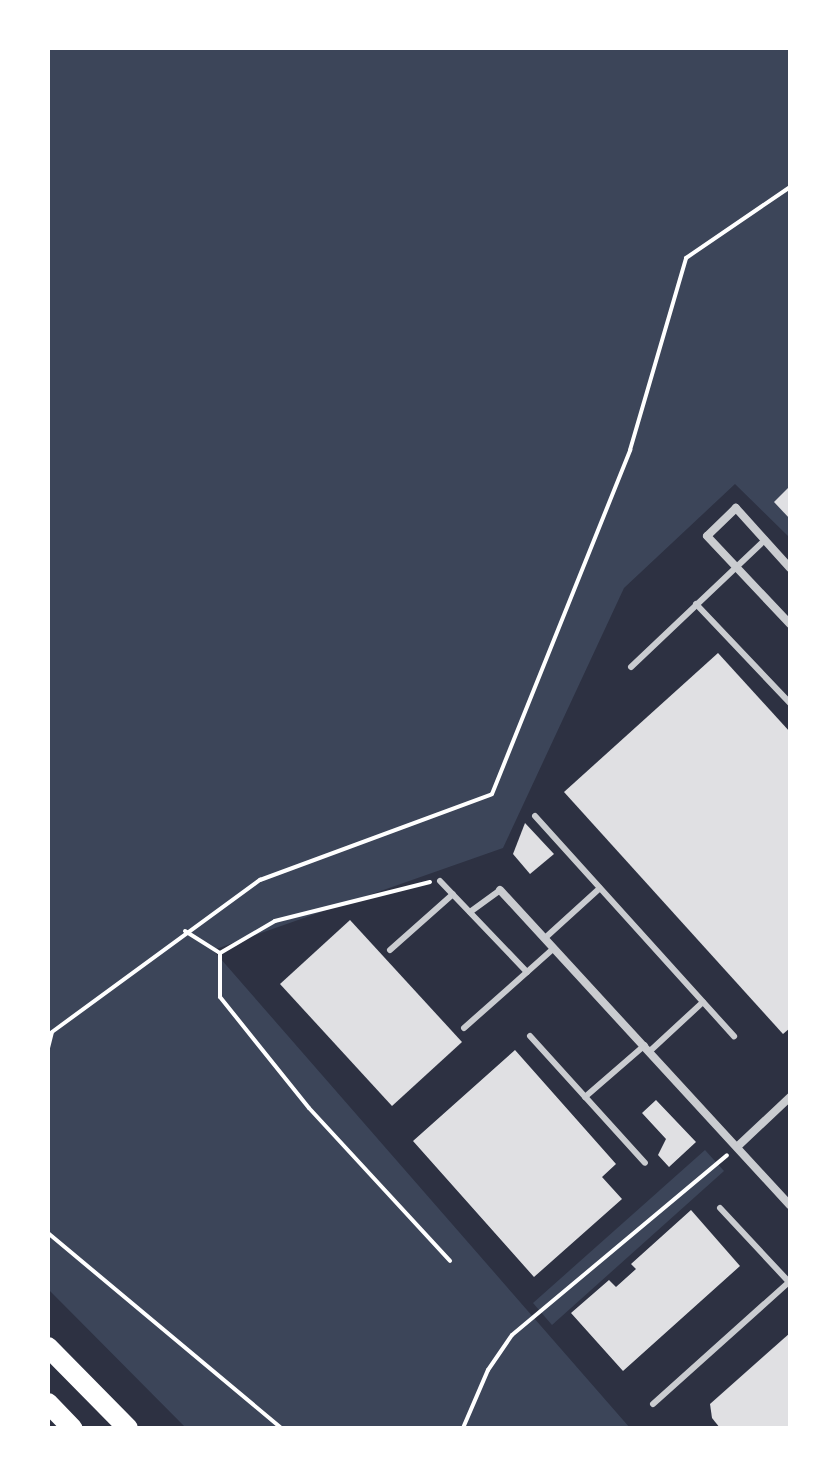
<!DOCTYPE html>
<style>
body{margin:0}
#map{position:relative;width:838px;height:1476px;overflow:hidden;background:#2d3142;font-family:Barlow,sans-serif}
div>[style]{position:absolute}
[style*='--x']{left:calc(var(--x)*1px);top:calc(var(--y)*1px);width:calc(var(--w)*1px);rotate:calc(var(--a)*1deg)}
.green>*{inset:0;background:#3c4559}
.building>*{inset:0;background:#e0e0e3}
.path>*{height:4px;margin:-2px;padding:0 2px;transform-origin:2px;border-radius:2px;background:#fff}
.service>*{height:6px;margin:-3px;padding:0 3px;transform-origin:3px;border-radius:3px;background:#caccd0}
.minor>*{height:8px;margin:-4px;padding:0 4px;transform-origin:4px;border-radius:4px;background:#caccd0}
.primary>*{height:20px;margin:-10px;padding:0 10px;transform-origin:10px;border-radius:10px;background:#fff}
span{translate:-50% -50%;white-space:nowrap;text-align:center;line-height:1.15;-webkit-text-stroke:6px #fff;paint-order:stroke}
.frame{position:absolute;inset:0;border:50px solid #fff;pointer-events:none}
</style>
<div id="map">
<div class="green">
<div style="clip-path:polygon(48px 48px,790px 48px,790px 538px,735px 484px,624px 588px,503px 848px,213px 950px,630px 1428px,186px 1428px,48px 1289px)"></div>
<div style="clip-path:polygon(705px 1150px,724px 1171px,552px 1325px,533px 1303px)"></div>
</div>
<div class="building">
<div style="clip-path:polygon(790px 486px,790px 519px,774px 502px)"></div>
<div style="clip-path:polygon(718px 653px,790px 732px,790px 1028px,783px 1034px,564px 792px)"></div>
<div style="clip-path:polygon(525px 823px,554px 854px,530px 874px,513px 854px)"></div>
<div style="clip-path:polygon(350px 920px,462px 1042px,392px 1106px,280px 984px)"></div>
<div style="clip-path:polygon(515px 1050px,616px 1164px,602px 1177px,622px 1199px,534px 1277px,413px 1141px)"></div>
<div style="clip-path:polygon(656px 1100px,696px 1142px,669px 1167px,658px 1155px,666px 1139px,642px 1113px)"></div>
<div style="clip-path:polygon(691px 1210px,740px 1266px,623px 1371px,571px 1313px,609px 1280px,616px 1287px,636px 1269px,631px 1264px)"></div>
<div style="clip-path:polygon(790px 1333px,790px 1428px,720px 1428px,712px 1418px,710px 1404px)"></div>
</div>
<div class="path">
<div style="--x:430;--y:882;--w:160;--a:165.9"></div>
<div style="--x:275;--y:921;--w:64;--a:149.8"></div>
<div style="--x:220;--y:953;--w:44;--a:90"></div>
<div style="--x:220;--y:997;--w:142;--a:51.3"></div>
<div style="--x:309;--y:1108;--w:208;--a:47.3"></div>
<div style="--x:185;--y:931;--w:41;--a:32.2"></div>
<div style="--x:48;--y:1048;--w:16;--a:-76"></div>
<div style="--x:52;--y:1032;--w:258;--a:-36.2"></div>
<div style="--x:260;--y:880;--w:247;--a:-20.3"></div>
<div style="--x:492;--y:794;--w:371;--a:-68.1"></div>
<div style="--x:630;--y:450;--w:200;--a:-73.7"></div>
<div style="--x:686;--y:258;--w:126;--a:-34.3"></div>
<div style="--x:48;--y:1233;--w:304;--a:39.9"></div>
<div style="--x:463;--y:1428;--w:63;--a:-66.7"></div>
<div style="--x:488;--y:1370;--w:42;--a:-55.6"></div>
<div style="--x:512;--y:1335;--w:280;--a:-39.9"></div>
</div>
<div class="service">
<div style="--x:696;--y:604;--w:137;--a:46.5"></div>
<div style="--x:631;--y:667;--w:185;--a:-43.5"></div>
<div style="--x:535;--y:816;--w:297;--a:47.9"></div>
<div style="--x:440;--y:881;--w:126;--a:46.3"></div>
<div style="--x:470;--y:912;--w:37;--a:-36"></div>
<div style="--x:545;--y:938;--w:74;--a:-42.3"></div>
<div style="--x:390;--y:950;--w:84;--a:-41.6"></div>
<div style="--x:464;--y:1028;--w:120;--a:-41.6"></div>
<div style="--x:530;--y:1036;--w:171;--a:47.8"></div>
<div style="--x:650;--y:1051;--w:72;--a:-42.8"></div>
<div style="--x:585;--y:1097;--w:79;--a:-40.9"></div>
<div style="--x:720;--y:1208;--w:101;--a:47"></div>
<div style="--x:653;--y:1404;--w:184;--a:-41.9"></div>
</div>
<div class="minor">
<div style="--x:790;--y:568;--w:81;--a:-132"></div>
<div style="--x:736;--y:508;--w:40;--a:136"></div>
<div style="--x:707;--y:536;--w:121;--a:46.7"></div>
<div style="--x:500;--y:890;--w:428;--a:47.4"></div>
<div style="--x:738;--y:1146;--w:71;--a:-43.3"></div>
</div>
<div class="primary">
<div style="--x:48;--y:1347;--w:114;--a:45.4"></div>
<div style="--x:48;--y:1403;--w:35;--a:46"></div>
</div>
<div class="frame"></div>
</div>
